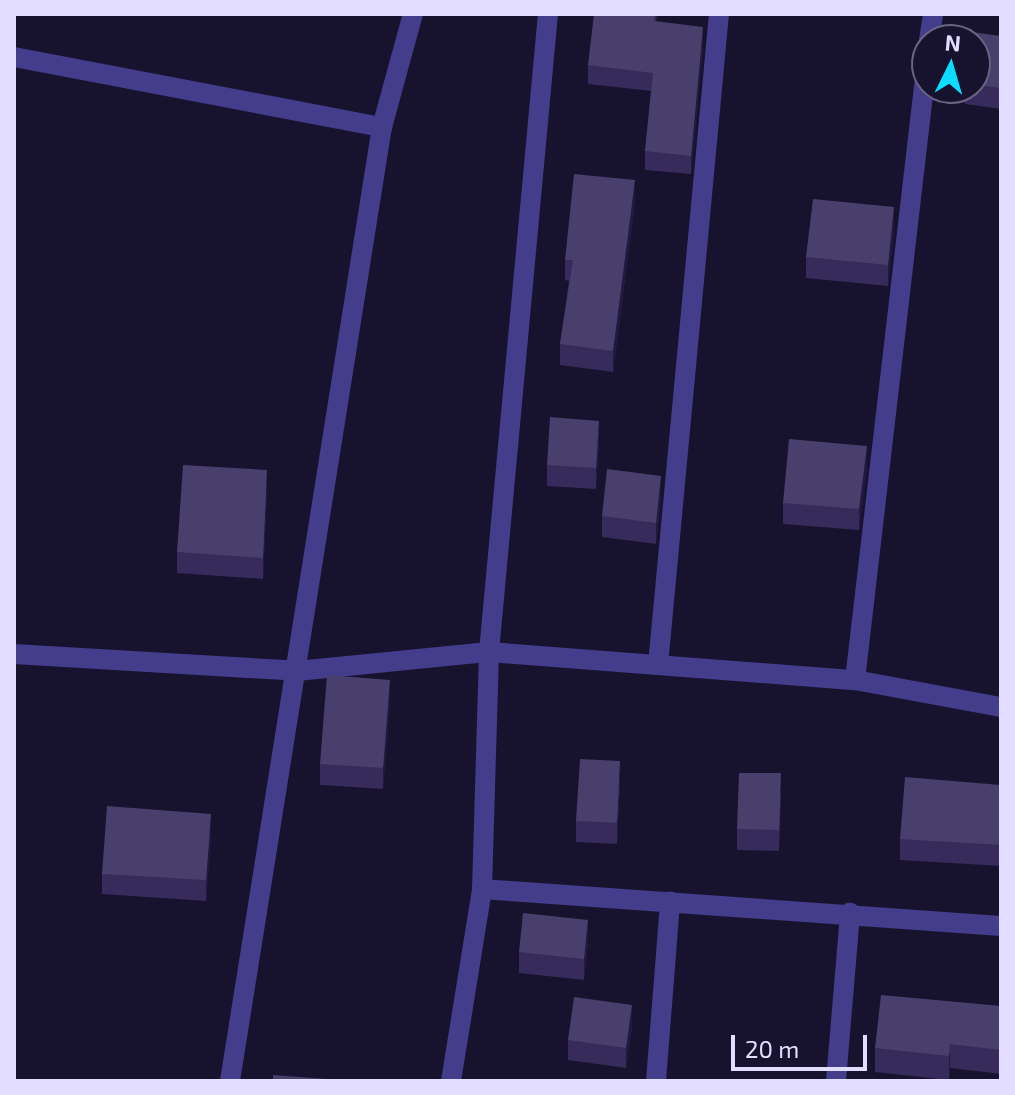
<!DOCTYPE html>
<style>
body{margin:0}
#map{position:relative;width:1015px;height:1095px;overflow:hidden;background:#17122d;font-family:"Exo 2",sans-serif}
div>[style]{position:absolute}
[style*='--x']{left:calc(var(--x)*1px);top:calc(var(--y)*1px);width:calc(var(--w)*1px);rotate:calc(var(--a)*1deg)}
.street>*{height:20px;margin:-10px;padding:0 10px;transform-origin:10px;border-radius:10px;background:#433d8c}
.wall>*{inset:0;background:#362b5a}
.shaded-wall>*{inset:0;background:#221941}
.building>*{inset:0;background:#493f6c}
span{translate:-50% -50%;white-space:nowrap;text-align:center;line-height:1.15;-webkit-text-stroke:6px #17122d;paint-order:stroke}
.frame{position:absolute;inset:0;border:16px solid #e3deff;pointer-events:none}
.north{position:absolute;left:911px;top:24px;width:80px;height:80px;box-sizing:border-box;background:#17122d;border:2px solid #696481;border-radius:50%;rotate:5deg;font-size:22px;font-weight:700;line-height:32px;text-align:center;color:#e3deff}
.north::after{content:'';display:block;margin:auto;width:28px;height:36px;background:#0addff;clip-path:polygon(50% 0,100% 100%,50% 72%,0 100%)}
.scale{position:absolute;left:731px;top:1035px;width:136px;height:36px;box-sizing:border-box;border:4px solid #e3deff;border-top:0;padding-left:10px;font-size:24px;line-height:28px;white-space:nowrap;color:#e3deff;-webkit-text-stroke:6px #17122d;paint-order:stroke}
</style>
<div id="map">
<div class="street">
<div style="--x:929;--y:40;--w:26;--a:-81"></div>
<div style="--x:14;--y:57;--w:375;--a:10.8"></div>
<div style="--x:14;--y:654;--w:284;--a:3.4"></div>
<div style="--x:297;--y:671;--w:193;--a:-5.7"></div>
<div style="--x:489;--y:652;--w:367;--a:4.4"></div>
<div style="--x:855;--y:680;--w:148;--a:10.5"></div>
<div style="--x:658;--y:665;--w:654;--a:-84.65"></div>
<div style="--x:855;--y:680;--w:623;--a:-83.37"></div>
<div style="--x:482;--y:889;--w:520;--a:4.08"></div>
<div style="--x:230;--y:1081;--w:966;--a:-80.95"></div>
<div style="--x:382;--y:127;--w:117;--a:-74.7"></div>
<div style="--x:451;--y:1081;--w:194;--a:-80.8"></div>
<div style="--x:482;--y:889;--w:237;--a:-88.3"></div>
<div style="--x:489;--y:652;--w:641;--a:-84.72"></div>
<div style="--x:656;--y:1081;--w:180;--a:-85.5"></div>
<div style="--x:836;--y:1081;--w:169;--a:-85.2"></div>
</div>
<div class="wall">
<div style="clip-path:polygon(657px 14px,656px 22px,703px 46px,691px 174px,645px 170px,645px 151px,651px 91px,588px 84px,588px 65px)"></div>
<div style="clip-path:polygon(1001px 36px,1001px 109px,965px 104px,965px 88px,975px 88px,975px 40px)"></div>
<div style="clip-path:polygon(635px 201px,613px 372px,560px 365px,560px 344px,569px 281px,565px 280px,565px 260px)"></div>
<div style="clip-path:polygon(894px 228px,888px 286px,806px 278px,806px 257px)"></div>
<div style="clip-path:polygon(599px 442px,596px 489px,547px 486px,547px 465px)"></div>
<div style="clip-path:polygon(867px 467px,859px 530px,783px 524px,783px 503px)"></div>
<div style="clip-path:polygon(267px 491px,263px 579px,177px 573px,177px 552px)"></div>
<div style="clip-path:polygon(661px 496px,656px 544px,602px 537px,602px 516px)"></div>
<div style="clip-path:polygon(390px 701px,383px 789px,320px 785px,320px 764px)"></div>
<div style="clip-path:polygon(620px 782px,617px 844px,576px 842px,576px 821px)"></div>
<div style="clip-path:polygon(1001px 785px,1001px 866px,900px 860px,900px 839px)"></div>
<div style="clip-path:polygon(781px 794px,779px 851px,737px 850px,737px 829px)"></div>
<div style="clip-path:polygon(211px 835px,206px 901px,102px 894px,102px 874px)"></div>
<div style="clip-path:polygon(588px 941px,584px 980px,519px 973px,519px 952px)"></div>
<div style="clip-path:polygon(1001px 1006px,1001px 1074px,950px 1068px,949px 1080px,875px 1072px,875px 1048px)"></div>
<div style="clip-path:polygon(632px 1026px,626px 1068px,568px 1060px,568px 1040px)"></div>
</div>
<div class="shaded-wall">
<div style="clip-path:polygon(703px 27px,703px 46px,691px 174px,691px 156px)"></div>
<div style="clip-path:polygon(635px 180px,635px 201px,613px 372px,613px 351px)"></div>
<div style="clip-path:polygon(894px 207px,894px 228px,888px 286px,888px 265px)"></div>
<div style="clip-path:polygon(599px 421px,599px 442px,596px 489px,596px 468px)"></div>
<div style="clip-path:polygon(867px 446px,867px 467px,859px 530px,859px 509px)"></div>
<div style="clip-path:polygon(267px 470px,267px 491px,263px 579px,263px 558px)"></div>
<div style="clip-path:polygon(661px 476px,661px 496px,656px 544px,656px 523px)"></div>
<div style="clip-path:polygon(390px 680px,390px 701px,383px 789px,383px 768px)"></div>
<div style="clip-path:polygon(620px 761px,620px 782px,617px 844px,617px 823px)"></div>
<div style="clip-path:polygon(211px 814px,211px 835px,206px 901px,206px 880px)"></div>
<div style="clip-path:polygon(588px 920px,588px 941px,584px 980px,584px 959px)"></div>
<div style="clip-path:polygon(632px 1005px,632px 1026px,626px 1068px,626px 1048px)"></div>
<div style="clip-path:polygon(950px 1044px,950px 1068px,949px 1080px,949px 1056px)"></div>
</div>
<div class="building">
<div style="clip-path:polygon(594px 14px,655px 14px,654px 21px,703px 27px,691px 156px,645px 151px,653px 73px,588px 65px)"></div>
<div style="clip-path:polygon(971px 32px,1001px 36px,1001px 88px,975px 85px,975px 40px,970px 40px)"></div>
<div style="clip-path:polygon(574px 174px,635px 180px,613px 351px,560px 344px,573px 260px,565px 260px)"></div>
<div style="clip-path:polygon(813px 199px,894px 207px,888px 265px,806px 257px)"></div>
<div style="clip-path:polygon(550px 417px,599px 421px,596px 468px,547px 465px)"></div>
<div style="clip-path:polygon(789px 439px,867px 446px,859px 509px,783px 503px)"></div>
<div style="clip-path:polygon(183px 465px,267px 470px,263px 558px,177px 552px)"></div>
<div style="clip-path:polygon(607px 469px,661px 476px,656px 523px,602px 516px)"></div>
<div style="clip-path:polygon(327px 675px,390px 680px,383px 768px,320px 764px)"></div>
<div style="clip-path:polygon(580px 759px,620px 761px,617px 823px,576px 821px)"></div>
<div style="clip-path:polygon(739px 773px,781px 773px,779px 830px,737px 829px)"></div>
<div style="clip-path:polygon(905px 777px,1001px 785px,1001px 845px,900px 839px)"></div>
<div style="clip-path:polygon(107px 806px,211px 814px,206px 880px,102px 874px)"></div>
<div style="clip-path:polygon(523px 913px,588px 920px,584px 959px,519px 952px)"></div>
<div style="clip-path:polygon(881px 995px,1001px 1006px,1001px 1050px,950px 1044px,949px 1056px,875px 1048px)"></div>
<div style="clip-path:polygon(574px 997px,632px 1005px,626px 1048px,568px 1040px)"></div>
<div style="clip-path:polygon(273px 1075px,355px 1081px,273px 1081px)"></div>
</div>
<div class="frame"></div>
<div class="north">N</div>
<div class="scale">20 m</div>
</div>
